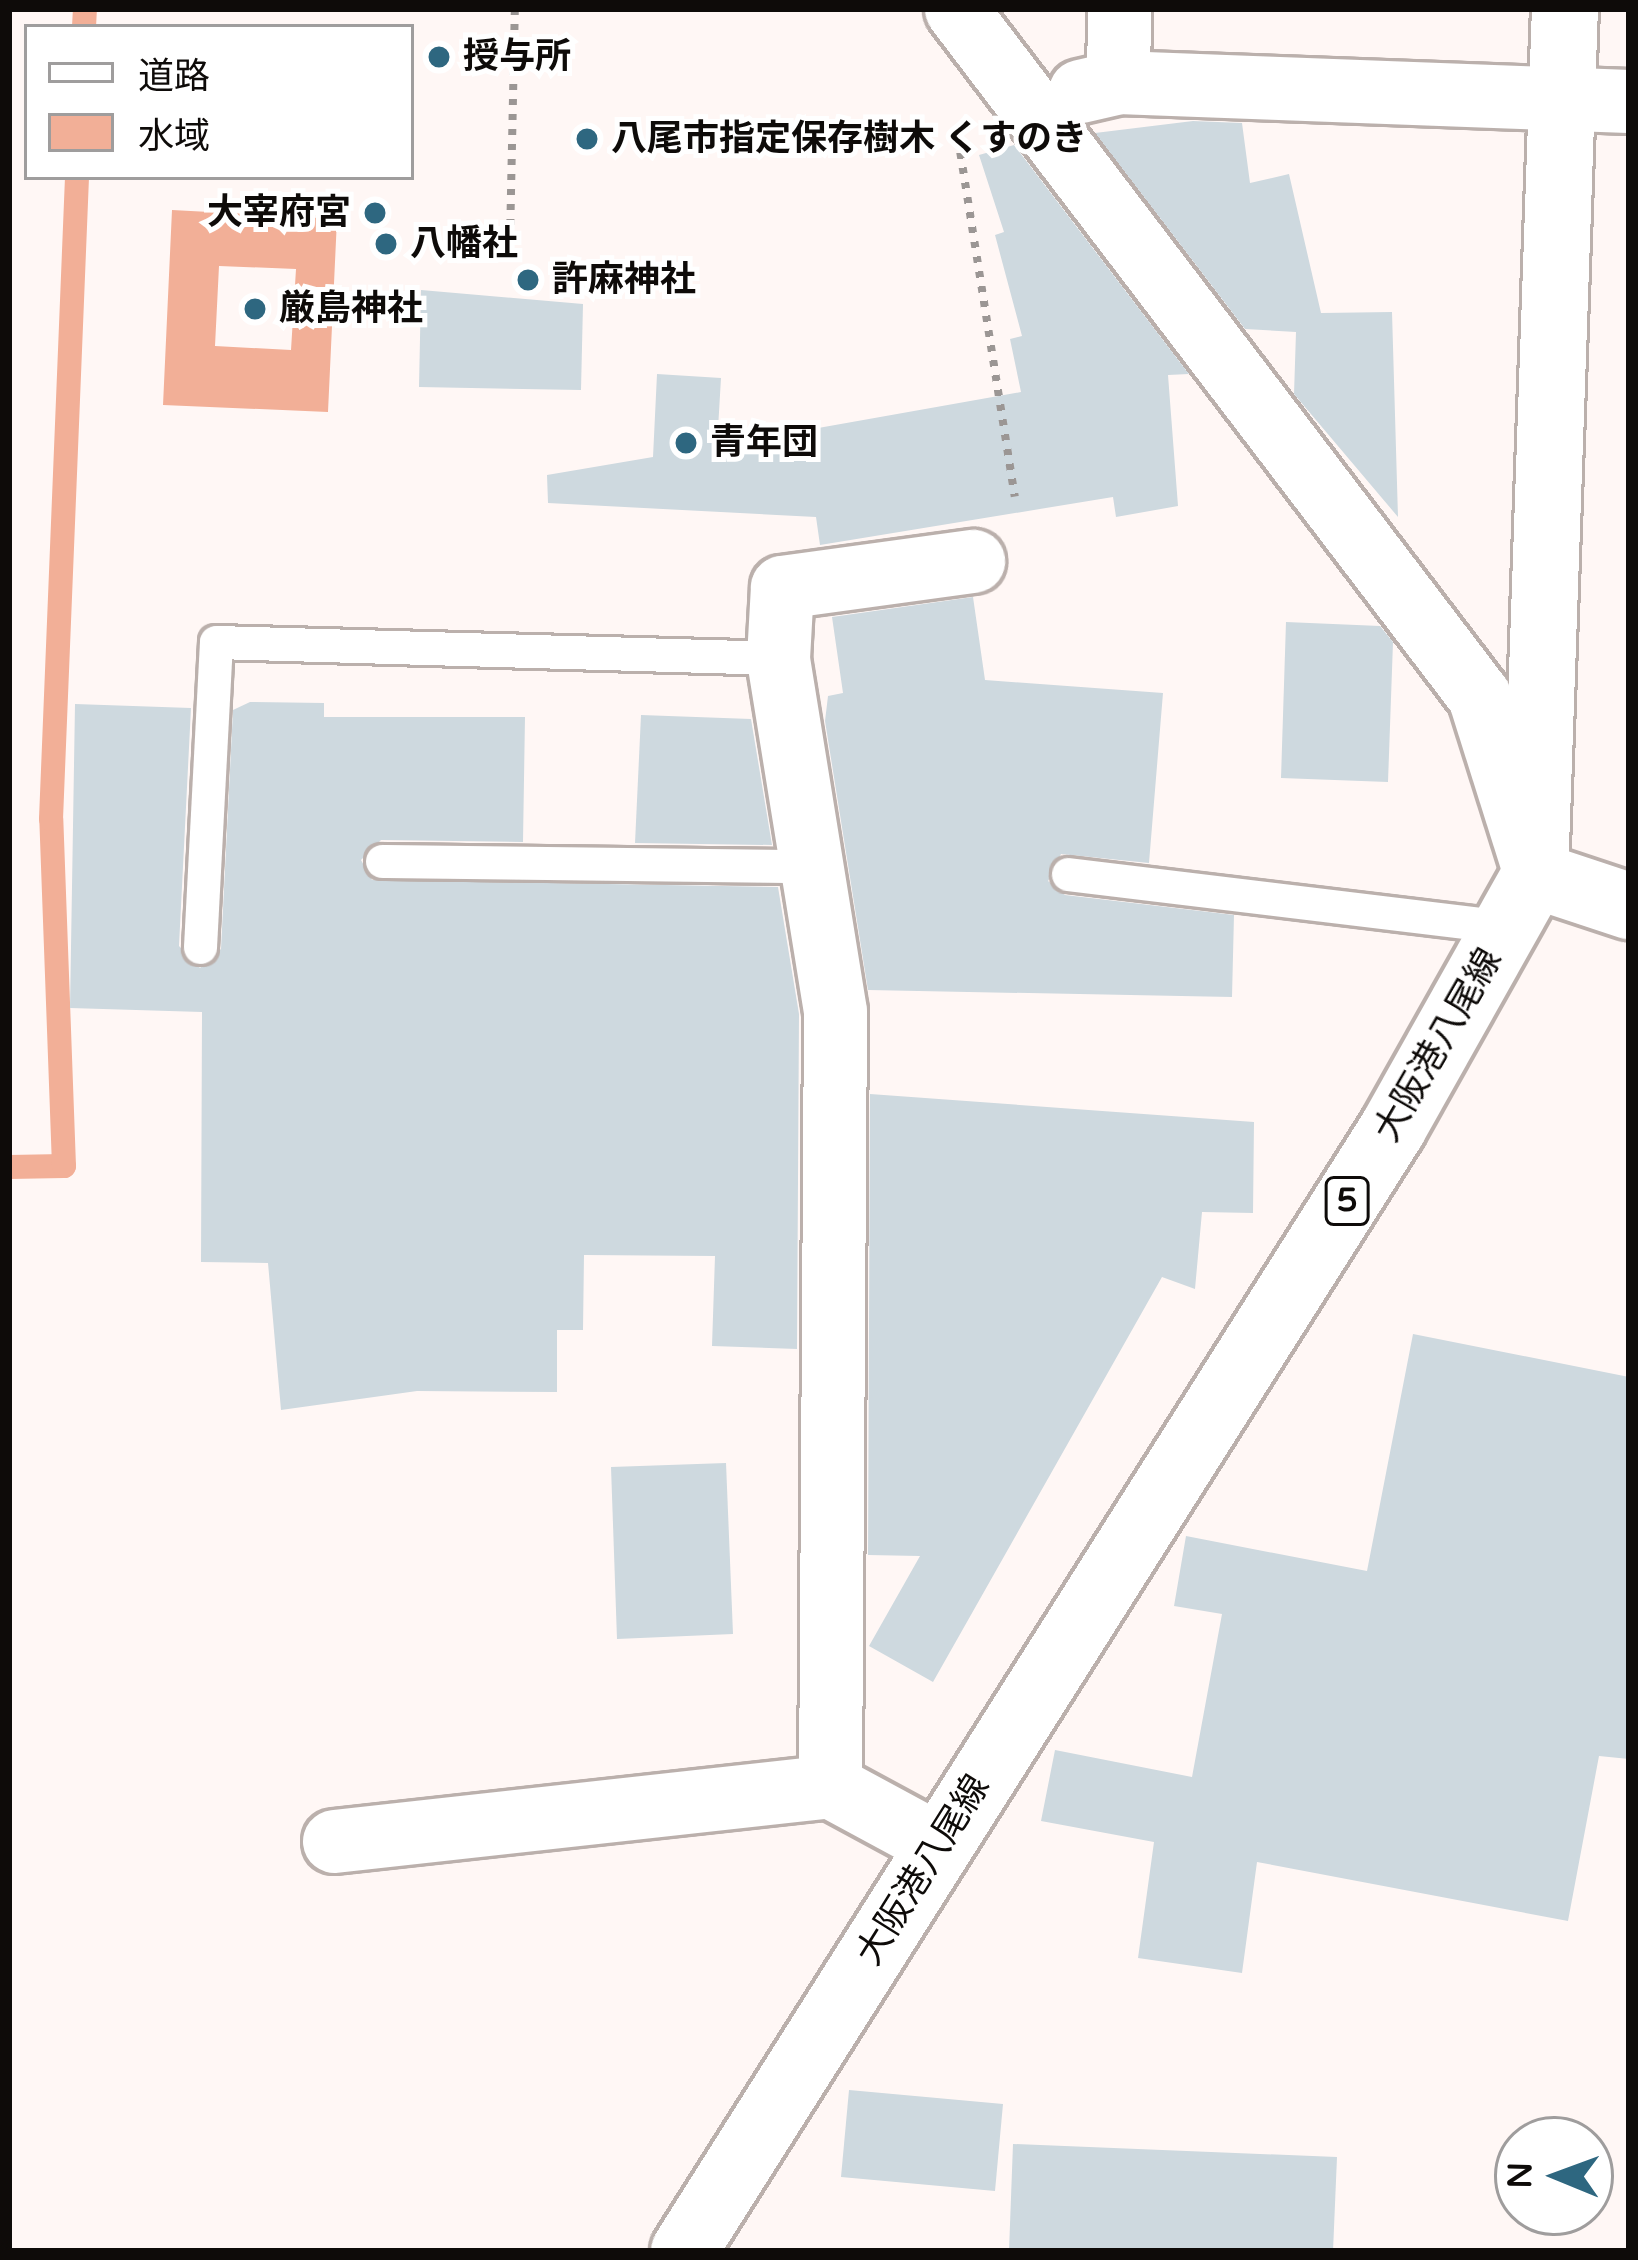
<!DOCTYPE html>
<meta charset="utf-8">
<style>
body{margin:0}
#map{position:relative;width:1638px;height:2260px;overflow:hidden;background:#fff7f5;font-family:"Varela Round","Noto Sans JP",sans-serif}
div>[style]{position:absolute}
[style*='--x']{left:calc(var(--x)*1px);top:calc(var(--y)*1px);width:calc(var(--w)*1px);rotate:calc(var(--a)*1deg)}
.water>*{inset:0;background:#f2af97}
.stream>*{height:24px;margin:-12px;padding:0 12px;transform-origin:12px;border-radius:12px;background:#f2af97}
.building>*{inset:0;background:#ced9df}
.path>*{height:8px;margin-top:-4px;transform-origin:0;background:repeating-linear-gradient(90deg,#9b9694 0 6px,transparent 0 15px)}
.roads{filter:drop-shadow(3px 0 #bbb0ac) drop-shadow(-3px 0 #bbb0ac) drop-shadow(0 3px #bbb0ac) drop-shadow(0 -3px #bbb0ac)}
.service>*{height:33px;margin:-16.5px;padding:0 16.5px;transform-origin:16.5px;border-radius:16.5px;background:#fff}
.minor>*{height:63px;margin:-31.5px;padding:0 31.5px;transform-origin:31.5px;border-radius:31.5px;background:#fff}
.secondary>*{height:66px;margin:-33px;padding:0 33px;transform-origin:33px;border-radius:33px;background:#fff}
.primary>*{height:66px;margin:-33px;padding:0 33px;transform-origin:33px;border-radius:33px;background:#fff}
.dots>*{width:33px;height:33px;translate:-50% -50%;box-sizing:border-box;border:6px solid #fff;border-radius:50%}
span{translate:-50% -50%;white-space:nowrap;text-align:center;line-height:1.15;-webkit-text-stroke:10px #fff;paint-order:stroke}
.shield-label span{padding:3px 9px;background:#fff;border:3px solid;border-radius:9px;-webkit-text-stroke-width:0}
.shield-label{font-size:33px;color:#0e0b09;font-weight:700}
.poi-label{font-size:36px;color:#0e0b09;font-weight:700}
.left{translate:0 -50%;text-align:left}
.right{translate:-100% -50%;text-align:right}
.street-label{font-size:36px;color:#0e0b09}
.frame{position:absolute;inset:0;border:12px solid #0e0b09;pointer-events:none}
.legend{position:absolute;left:24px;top:24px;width:390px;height:156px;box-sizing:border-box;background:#fff;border:3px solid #9f9d9d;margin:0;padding:15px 21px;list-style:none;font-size:36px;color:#0e0b09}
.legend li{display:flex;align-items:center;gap:24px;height:60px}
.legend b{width:60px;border:3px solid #9f9d9d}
.north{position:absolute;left:1494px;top:2116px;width:120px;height:120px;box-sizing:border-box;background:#fff;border:3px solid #9f9d9d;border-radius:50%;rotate:271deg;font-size:33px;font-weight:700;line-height:48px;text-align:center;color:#0e0b09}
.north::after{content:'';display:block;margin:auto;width:42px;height:54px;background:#2e6780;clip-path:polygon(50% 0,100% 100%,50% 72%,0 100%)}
</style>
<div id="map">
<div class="water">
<div style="clip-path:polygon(evenodd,172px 210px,337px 219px,328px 412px,163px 405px,172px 210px,219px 266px,296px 269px,291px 350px,215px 346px,219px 266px)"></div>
</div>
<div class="stream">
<div style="--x:84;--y:27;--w:18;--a:-87"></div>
<div style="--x:9;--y:1167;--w:55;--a:-1"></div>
<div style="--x:64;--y:1166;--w:347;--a:-92.1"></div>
<div style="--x:51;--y:819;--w:643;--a:-87.68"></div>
</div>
<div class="building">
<div style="clip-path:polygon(1193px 121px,1242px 123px,1250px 183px,1289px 174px,1321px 313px,1392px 312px,1398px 517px,1294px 394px,1296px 332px,1245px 329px,1095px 133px)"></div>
<div style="clip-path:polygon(1014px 145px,1189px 374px,1168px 375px,1178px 506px,1116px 517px,1113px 497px,820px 545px,816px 517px,548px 503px,547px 475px,653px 457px,657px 374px,721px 378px,717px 446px,1021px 392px,1010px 339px,1022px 336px,995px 235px,1004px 232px,979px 155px)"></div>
<div style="clip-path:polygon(421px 290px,583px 304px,581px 390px,419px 387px)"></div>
<div style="clip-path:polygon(973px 597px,985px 680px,1163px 693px,1149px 863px,1061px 854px,1048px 881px,1065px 895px,1234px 915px,1232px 997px,868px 990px,825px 721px,828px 696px,843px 693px,832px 617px)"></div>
<div style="clip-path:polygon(1286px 622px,1380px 626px,1393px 642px,1388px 782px,1281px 778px)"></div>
<div style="clip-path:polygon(250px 702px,324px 703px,324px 717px,525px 717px,523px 842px,381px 840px,361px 860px,372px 880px,778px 887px,799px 1014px,797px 1349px,712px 1346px,715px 1256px,584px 1255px,583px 1330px,557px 1330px,557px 1392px,417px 1391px,281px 1410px,268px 1263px,201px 1262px,202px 1012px,70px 1008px,75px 704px,191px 708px,179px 946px,200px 968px,221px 949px,233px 710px)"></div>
<div style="clip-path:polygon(641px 715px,751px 719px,772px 845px,635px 843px)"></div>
<div style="clip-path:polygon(870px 1094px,1254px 1122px,1253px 1213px,1202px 1212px,1195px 1289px,1162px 1277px,933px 1682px,869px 1646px,920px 1556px,868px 1555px)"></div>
<div style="clip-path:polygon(1413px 1334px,1629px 1377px,1629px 1759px,1599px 1756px,1568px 1921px,1257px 1862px,1242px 1973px,1138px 1958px,1154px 1842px,1041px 1821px,1055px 1750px,1192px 1777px,1222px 1614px,1174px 1606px,1186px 1536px,1367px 1571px)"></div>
<div style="clip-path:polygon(726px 1463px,733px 1634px,617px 1639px,611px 1467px)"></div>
<div style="clip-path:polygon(849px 2090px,1003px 2104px,995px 2191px,841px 2177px)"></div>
<div style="clip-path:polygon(1013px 2144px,1337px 2157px,1333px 2251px,1009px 2251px)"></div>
</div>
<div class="path">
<div style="--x:958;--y:138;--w:363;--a:81"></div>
<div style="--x:510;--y:240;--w:231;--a:-88.8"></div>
<div style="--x:290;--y:313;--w:45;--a:2.5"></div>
</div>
<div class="roads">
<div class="service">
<div style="--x:382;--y:861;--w:429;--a:0.7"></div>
<div style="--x:1068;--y:874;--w:440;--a:6.9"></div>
<div style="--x:200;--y:947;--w:305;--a:-87"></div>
<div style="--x:216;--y:642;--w:562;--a:1.63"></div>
</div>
<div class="minor">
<div style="--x:956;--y:9;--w:863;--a:52.72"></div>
<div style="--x:1479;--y:696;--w:173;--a:72.5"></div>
<div style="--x:1118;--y:82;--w:511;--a:2.13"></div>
<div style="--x:1080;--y:91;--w:39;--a:-13"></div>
<div style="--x:1118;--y:82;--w:73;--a:-89.2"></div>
<div style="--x:334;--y:1841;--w:499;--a:-6.3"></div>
<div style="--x:939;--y:1845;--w:124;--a:-151.6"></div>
<div style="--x:830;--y:1786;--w:775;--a:-89.63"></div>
<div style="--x:835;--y:1011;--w:358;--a:-99.2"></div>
<div style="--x:778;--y:658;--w:71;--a:-86.8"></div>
<div style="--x:782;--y:587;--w:193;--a:-7.8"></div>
</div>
<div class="secondary">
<div style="--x:1535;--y:875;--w:99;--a:18.3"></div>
</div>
<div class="primary">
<div style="--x:684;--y:2251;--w:1328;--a:-57.73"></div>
<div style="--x:1393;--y:1128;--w:290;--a:-60.7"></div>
<div style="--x:1535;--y:875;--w:867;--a:-88.02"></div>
</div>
</div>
<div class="dots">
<div style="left:439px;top:57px;background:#2e6780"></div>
<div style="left:587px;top:139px;background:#2e6780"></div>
<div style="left:375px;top:213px;background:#2e6780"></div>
<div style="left:386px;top:244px;background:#2e6780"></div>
<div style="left:528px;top:280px;background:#2e6780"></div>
<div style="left:255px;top:309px;background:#2e6780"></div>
<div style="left:686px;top:443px;background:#2e6780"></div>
</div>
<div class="shield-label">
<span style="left:1347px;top:1201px">5</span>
</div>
<div class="poi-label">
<span class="left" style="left:463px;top:57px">授与所</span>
<span class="left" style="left:611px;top:139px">八尾市指定保存樹木 くすのき</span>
<span class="right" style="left:351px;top:213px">大宰府宮</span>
<span class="left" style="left:410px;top:244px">八幡社</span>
<span class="left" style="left:552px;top:280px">許麻神社</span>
<span class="left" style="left:279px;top:309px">厳島神社</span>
<span class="left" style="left:710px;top:443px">青年団</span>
</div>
<div class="street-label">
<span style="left:1438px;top:1045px;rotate:-60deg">大阪港八尾線</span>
<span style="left:923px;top:1870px;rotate:-58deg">大阪港八尾線</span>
</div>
<div class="frame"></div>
<ul class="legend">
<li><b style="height:15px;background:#fff"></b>道路</li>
<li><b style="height:33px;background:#f2af97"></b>水域</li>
</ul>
<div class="north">N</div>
</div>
